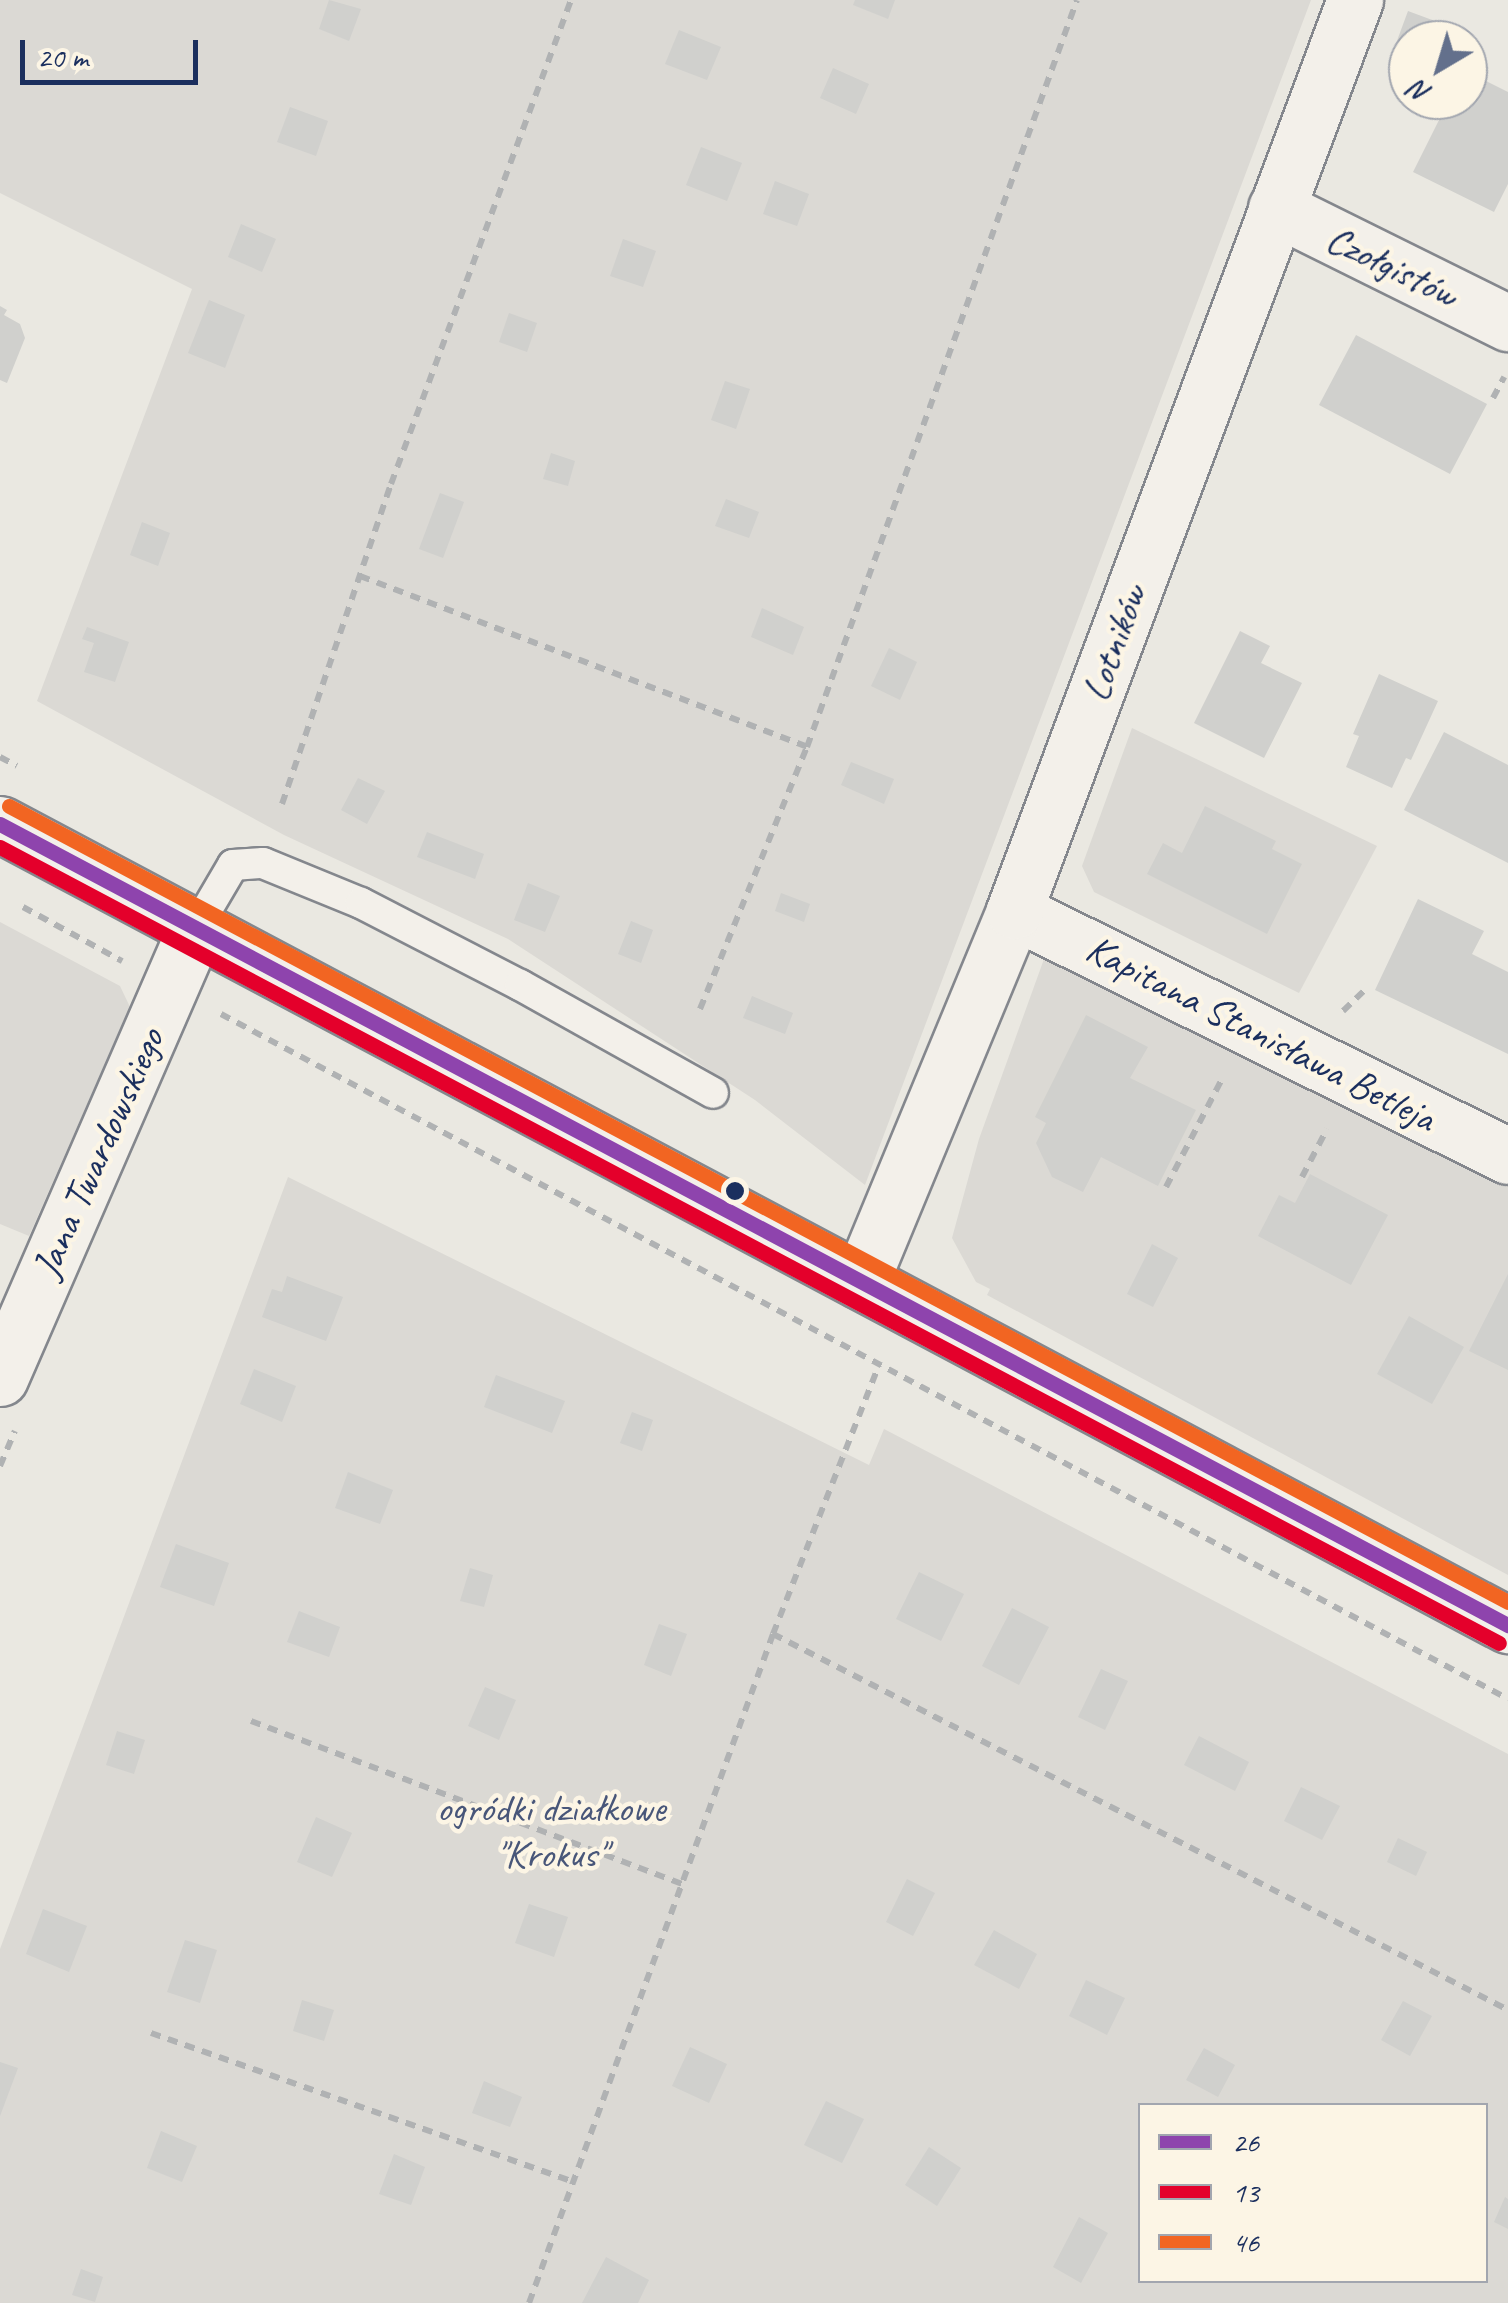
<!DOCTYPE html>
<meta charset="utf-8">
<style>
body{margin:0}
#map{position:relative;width:1508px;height:2303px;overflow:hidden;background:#eae8e1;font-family:Caveat,sans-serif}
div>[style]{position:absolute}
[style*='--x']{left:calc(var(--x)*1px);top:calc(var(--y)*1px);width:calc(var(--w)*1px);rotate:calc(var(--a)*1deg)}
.green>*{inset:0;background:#dbd9d4}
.building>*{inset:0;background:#d0d0cd}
.path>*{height:6px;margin-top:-3px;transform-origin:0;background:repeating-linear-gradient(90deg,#b0b2b3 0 10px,transparent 0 18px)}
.roads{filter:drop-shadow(2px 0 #84878d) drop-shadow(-2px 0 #84878d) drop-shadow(0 2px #84878d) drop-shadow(0 -2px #84878d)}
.lane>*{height:30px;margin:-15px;padding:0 15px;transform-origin:15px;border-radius:15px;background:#f3f0ea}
.street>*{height:55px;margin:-27.5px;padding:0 27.5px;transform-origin:27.5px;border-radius:27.5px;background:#f3f0ea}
.secondary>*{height:55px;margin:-27.5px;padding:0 27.5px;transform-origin:27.5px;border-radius:27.5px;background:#f3f0ea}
.bus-1>*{height:15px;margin:-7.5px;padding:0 7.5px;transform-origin:7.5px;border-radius:7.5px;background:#8e44ad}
.bus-2>*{height:15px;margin:-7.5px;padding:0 7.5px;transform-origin:7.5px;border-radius:7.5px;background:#e4002b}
.bus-3>*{height:15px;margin:-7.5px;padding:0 7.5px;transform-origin:7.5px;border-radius:7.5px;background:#f26522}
.dots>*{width:28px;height:28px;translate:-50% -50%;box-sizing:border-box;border:5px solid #fcf5e5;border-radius:50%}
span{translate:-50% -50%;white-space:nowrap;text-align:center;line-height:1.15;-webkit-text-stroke:9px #fcf5e5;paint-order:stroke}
.street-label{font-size:40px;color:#1b2f5e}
.park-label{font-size:40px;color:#485679}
.legend{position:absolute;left:1138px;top:2103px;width:350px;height:180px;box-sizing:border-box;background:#fcf5e5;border:2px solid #a2a6af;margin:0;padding:12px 18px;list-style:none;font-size:30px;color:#1b2f5e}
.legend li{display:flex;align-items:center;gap:20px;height:50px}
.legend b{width:50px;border:2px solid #a2a6af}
.north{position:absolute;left:1388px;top:20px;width:100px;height:100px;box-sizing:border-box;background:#fcf5e5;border:2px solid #a2a6af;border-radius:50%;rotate:218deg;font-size:28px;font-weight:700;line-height:40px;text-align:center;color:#1b2f5e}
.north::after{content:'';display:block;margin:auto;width:35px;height:45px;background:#63708c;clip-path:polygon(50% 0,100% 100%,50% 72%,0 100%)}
.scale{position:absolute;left:20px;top:40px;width:178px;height:45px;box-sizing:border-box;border:5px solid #1b2f5e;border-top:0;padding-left:12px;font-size:30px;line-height:35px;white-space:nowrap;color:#1b2f5e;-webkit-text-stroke:8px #fcf5e5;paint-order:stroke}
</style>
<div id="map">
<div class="green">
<div style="clip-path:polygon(0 0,1311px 0,865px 1185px,755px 1100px,508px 939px,284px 835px,37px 701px,192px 289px,0 193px)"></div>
<div style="clip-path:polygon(1132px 728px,1377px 846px,1299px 993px,1094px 892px,1082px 866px)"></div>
<div style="clip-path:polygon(0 922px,120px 986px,130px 1007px,29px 1236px,0 1224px)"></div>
<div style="clip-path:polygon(1061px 958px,1508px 1186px,1508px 1575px,987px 1295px,990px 1289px,976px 1282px,952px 1238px,979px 1139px,1044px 959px)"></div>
<div style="clip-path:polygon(evenodd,288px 1177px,869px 1465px,884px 1429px,1508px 1754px,1508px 2303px,0 2303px,0 1949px,288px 1177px,1140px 2106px,1486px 2106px,1486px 2280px,1140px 2280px,1140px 2106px)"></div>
</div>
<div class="building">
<div style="clip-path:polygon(329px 0,361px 9px,349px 41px,319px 29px)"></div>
<div style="clip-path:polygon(855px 0,895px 0,888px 19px,853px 5px)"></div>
<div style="clip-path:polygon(1408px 11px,1443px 24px,1437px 40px,1408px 40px,1408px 73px,1388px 65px)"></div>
<div style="clip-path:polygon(679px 30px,721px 47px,707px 80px,665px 64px)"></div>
<div style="clip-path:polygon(833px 68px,869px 84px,856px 114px,820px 98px)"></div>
<div style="clip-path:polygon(1468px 72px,1508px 92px,1508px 184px,1494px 212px,1413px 172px,1449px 100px,1468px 100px)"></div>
<div style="clip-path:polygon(290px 107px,328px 121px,316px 156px,277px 142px)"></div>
<div style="clip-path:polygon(701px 147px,742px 163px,727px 201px,686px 185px)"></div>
<div style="clip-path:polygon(775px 181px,809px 194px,797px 226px,763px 214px)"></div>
<div style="clip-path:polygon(241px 224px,276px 239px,262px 272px,228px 257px)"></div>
<div style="clip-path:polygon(623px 239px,656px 251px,643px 287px,610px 276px)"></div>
<div style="clip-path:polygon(209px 300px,245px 315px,225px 368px,188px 353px)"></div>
<div style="clip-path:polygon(0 306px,7px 310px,4px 315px,20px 324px,25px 338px,7px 383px,0 380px)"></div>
<div style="clip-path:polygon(509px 313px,537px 323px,527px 352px,499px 342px)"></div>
<div style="clip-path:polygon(1356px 335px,1487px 404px,1450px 474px,1319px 405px)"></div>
<div style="clip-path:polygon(725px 381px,750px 389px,736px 429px,711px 420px)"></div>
<div style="clip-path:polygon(551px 453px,575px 461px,568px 486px,543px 479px)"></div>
<div style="clip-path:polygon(440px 493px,464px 502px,443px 558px,419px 549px)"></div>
<div style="clip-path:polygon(726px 499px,759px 512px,749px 538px,715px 526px)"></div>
<div style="clip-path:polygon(142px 522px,170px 533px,158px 566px,130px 555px)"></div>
<div style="clip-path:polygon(762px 608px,804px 627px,793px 655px,751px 637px)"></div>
<div style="clip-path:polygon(87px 627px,129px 642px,115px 682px,84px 672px,94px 643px,82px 639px)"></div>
<div style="clip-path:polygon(1240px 631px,1270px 646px,1261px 663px,1302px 683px,1264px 758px,1194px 723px)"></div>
<div style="clip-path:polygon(889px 648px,917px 662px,900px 700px,871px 686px)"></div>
<div style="clip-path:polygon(1379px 674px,1438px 701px,1411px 760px,1406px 758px,1392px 788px,1346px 767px,1359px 736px,1353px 734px)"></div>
<div style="clip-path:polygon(1444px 732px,1508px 765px,1508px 863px,1404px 810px)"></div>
<div style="clip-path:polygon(851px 762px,894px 779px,884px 804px,841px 785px)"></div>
<div style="clip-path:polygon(358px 778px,385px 791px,367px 824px,341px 810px)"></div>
<div style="clip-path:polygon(1205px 806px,1276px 841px,1272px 849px,1302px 864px,1267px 934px,1147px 874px,1163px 843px,1182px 853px)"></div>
<div style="clip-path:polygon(427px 832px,484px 854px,475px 879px,417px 857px)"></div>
<div style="clip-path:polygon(528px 883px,560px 896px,545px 932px,514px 920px)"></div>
<div style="clip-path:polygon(781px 893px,810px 904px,804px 922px,775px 911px)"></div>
<div style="clip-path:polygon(1418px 899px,1484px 931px,1472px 954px,1508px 972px,1508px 1054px,1375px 990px)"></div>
<div style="clip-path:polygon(631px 921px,653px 930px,641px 963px,618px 954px)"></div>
<div style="clip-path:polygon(752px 996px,793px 1013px,785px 1034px,743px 1018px)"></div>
<div style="clip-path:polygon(1086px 1015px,1148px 1047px,1130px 1078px,1196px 1110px,1158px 1186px,1101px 1157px,1083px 1192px,1052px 1177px,1036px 1143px,1046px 1123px,1035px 1117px)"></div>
<div style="clip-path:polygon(1310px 1174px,1388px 1215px,1351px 1285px,1258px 1236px,1279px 1195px,1295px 1203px)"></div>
<div style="clip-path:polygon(1152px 1244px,1178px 1258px,1153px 1307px,1127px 1294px)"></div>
<div style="clip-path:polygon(1508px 1274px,1508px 1370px,1469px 1351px)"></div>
<div style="clip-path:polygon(287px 1276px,343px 1297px,326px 1341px,262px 1317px,272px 1289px,282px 1292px)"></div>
<div style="clip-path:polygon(1409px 1316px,1464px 1347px,1432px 1404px,1377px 1374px)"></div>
<div style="clip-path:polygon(254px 1369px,296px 1386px,282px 1422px,240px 1404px)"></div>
<div style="clip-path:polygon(496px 1375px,565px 1401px,552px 1433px,484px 1407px)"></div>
<div style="clip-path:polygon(632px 1412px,653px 1420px,642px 1451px,620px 1443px)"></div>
<div style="clip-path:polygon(348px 1472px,393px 1490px,380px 1524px,335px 1508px)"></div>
<div style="clip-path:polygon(176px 1544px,229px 1563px,214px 1606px,160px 1587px)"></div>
<div style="clip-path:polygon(470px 1568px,493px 1575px,484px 1607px,460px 1601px)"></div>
<div style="clip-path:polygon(919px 1572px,964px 1594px,941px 1641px,896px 1619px)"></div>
<div style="clip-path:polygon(1012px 1608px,1049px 1627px,1019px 1685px,982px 1666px)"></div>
<div style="clip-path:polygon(299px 1611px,340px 1627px,329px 1657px,287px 1642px)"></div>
<div style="clip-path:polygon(659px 1624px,687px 1634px,671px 1676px,644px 1665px)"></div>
<div style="clip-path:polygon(1101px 1669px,1128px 1681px,1105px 1730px,1078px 1717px)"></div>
<div style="clip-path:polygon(485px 1687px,516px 1700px,499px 1740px,468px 1726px)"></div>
<div style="clip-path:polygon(117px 1731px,145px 1740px,134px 1774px,106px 1765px)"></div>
<div style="clip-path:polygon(1199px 1736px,1249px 1762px,1235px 1791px,1184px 1765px)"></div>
<div style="clip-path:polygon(1301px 1787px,1340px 1806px,1322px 1840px,1284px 1821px)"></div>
<div style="clip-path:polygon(316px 1817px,352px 1833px,332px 1877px,297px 1862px)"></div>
<div style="clip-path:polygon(1398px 1838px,1427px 1852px,1416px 1876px,1387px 1862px)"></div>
<div style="clip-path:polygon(907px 1879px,935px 1893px,913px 1936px,886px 1922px)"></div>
<div style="clip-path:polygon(529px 1904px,568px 1917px,554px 1957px,515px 1943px)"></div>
<div style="clip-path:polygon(43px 1909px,87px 1926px,69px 1972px,26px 1954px)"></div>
<div style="clip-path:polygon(994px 1930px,1037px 1954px,1019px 1989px,974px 1965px)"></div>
<div style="clip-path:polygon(185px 1940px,217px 1950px,200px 2003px,167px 1992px)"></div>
<div style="clip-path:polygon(1086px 1980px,1125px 1998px,1107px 2035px,1069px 2016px)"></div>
<div style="clip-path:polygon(302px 2000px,334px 2010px,324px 2041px,293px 2031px)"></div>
<div style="clip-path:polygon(1403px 2001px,1432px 2016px,1410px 2056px,1381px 2040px)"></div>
<div style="clip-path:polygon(690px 2047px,727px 2064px,709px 2103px,672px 2086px)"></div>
<div style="clip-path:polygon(1204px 2048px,1235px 2065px,1218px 2097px,1186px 2080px)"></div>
<div style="clip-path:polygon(0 2062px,18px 2068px,0 2116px)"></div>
<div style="clip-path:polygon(484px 2081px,522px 2097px,510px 2127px,472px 2113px)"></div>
<div style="clip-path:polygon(826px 2101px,864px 2119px,842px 2163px,804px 2145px)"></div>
<div style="clip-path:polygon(161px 2131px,197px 2146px,182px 2182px,147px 2168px)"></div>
<div style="clip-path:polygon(929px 2147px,961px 2168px,937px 2206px,905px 2185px)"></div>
<div style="clip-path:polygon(394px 2154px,425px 2167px,411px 2205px,379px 2194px)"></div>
<div style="clip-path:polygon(1505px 2197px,1508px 2199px,1508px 2229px,1494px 2222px)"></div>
<div style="clip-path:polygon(1079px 2217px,1108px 2233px,1081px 2283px,1053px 2267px)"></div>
<div style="clip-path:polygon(606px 2257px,649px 2280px,638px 2303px,582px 2303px)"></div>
<div style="clip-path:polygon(81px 2269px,103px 2277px,95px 2302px,72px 2295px)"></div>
</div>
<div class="path">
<div style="--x:1493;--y:398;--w:24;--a:-62"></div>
<div style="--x:360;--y:576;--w:479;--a:20.9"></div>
<div style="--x:0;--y:757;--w:19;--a:28"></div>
<div style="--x:282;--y:804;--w:338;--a:-71.2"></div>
<div style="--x:391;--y:484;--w:516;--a:-69.6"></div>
<div style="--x:23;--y:907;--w:113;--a:28.6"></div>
<div style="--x:700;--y:1009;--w:283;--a:-67.8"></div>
<div style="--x:807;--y:747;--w:794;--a:-70.13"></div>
<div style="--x:1343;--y:1011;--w:29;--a:-44"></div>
<div style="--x:221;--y:1014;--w:1458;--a:28.02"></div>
<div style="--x:1302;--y:1177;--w:54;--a:-62.5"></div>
<div style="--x:1166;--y:1187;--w:124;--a:-62.6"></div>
<div style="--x:0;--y:1466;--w:38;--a:-67"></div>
<div style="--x:773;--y:1634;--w:826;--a:27.09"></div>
<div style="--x:251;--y:1721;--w:461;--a:20.7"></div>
<div style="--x:151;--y:2033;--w:448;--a:19.4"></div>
<div style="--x:529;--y:2303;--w:712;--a:-69.96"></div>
<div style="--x:773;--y:1634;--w:289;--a:-68.5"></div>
</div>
<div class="roads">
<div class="lane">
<div style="--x:196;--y:928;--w:73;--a:-59.6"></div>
<div style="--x:233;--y:865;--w:30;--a:-4"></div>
<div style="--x:263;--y:863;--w:106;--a:22.2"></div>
<div style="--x:361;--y:903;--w:179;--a:27.3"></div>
<div style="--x:520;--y:985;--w:221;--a:29.2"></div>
</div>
<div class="street">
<div style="--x:1276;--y:208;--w:259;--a:26.4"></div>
<div style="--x:1014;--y:911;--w:551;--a:26.38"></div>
<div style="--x:861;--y:1281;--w:400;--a:-67.5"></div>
<div style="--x:1014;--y:911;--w:973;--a:-69.48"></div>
<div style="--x:0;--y:1378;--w:491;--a:-66.5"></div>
</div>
<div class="secondary">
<div style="--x:0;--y:824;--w:1708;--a:27.98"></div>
</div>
</div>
<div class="bus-1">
<div style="--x:0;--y:824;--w:1708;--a:27.98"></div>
</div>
<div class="bus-2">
<div style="--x:0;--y:847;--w:1697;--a:27.97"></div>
</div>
<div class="bus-3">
<div style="--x:9;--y:806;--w:1697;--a:27.97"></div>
</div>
<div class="dots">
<div style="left:735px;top:1191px;background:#1b2f5e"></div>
</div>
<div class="street-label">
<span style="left:1392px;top:266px;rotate:26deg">Czołgistów</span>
<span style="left:1114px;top:643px;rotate:-70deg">Lotników</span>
<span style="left:1261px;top:1033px;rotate:27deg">Kapitana Stanisława Betleja</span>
<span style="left:98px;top:1153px;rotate:-66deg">Jana Twardowskiego</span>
</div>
<div class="park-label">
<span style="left:551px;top:1831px">ogródki działkowe<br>"Krokus"</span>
</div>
<ul class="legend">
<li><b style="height:12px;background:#8e44ad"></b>26</li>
<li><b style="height:12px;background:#e4002b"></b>13</li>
<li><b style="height:12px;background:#f26522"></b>46</li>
</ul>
<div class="north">N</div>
<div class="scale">20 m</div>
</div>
